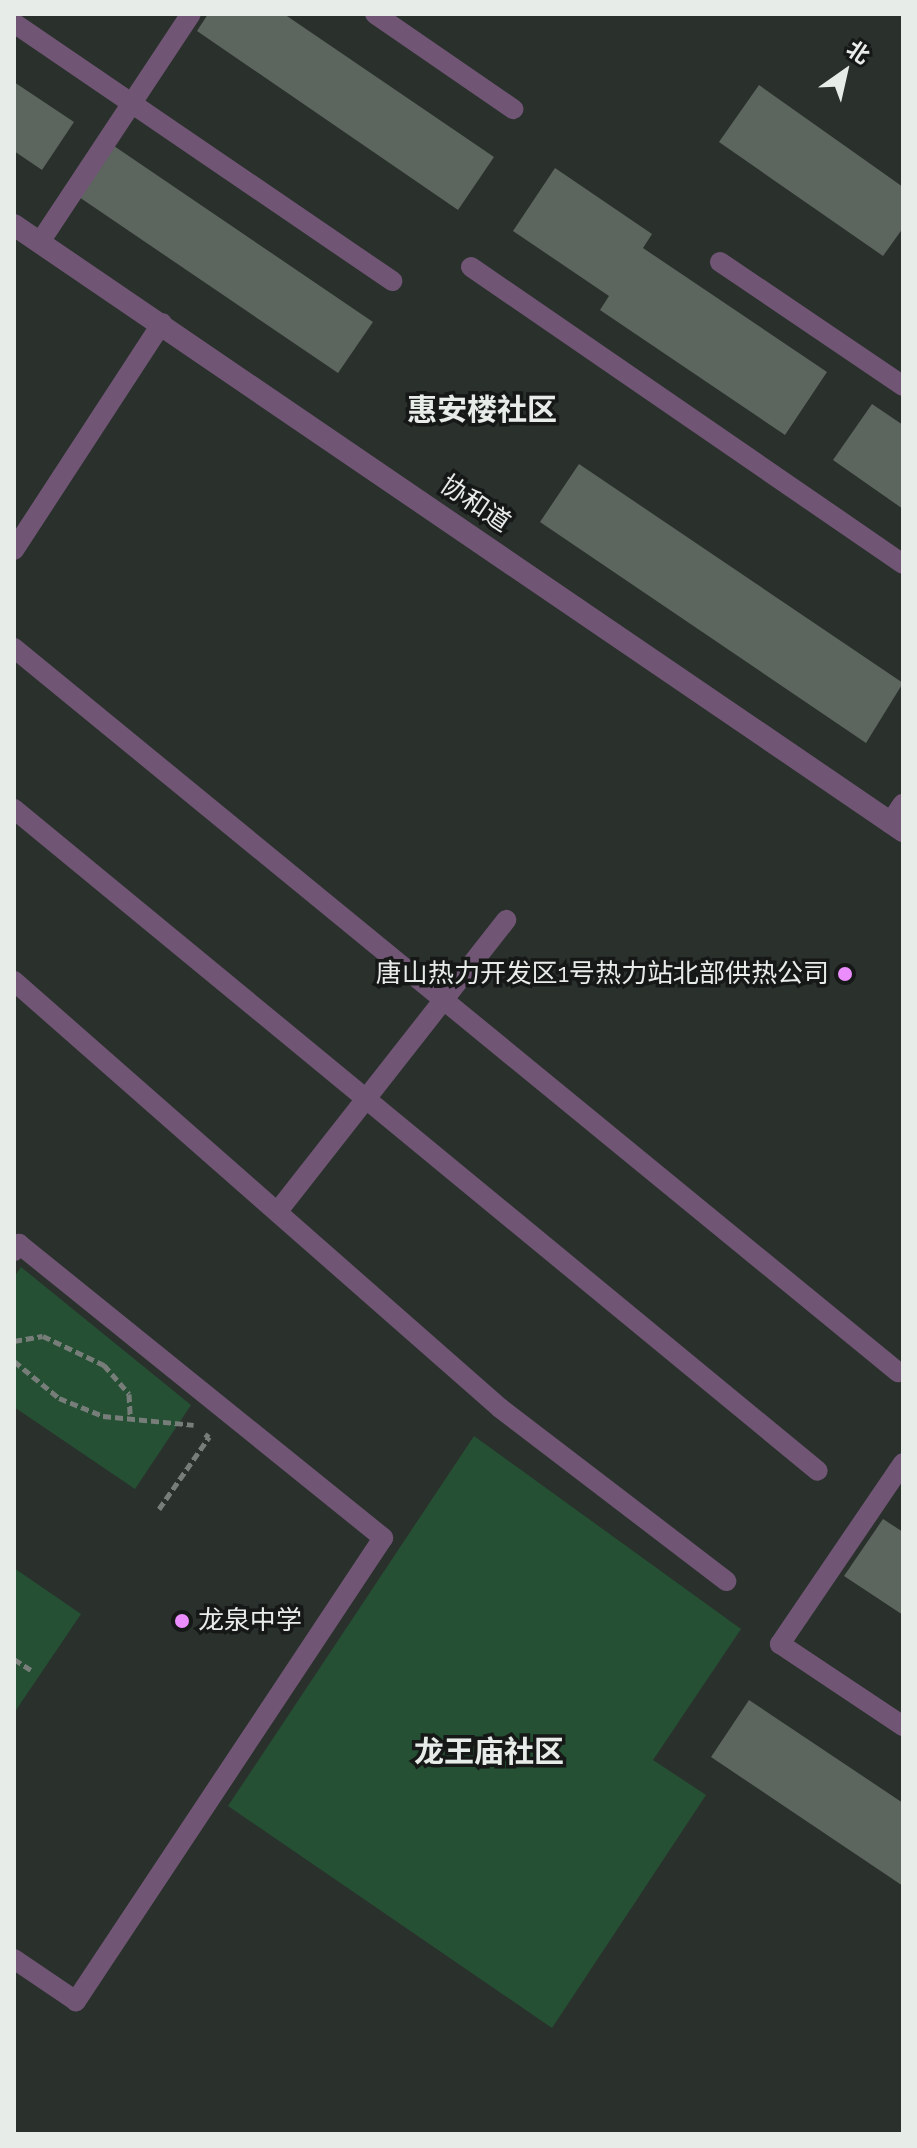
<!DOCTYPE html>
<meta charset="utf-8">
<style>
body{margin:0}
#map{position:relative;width:917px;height:2148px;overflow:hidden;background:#2a312c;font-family:Raleway,"Noto Sans SC",sans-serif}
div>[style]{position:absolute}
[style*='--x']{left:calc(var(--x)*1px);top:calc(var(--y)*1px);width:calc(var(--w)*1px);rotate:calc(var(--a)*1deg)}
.green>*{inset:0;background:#255034}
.building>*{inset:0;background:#5d655f}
.path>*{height:5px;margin-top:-2.5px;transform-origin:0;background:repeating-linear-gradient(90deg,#777d79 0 8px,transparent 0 12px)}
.service>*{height:20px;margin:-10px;padding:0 10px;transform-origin:10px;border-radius:10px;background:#705574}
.minor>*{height:22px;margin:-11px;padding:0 11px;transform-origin:11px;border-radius:11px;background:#705574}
.tertiary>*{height:22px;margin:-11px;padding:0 11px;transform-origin:11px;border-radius:11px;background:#705574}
.dots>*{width:22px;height:22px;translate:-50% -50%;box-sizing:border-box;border:4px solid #151816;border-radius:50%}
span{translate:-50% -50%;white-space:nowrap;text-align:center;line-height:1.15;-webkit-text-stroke:7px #151816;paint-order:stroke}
.street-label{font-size:26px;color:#e7ece9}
.poi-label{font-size:26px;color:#e7ece9}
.right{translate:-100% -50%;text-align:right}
.left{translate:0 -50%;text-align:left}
.quarter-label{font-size:30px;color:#e7ece9;font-weight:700}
.frame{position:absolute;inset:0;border:16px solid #e7ece9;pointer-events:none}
.north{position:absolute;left:805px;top:32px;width:80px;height:80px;-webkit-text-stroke:6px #151816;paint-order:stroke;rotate:34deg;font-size:22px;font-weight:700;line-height:32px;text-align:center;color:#e7ece9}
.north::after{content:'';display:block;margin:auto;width:28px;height:36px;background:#e7ece9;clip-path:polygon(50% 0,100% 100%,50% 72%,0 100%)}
</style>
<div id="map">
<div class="green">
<div style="clip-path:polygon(21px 1267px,191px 1405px,135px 1489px,14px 1407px,14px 1277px)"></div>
<div style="clip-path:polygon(474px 1436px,741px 1629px,653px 1760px,706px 1795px,552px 2028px,228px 1806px)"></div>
<div style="clip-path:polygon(14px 1568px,81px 1614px,14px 1713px)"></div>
</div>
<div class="building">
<div style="clip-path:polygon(208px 14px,284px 14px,494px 157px,458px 210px,197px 31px)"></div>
<div style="clip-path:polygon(14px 82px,74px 122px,42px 170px,14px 151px)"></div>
<div style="clip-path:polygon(759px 85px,903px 187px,903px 228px,883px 256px,719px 142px)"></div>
<div style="clip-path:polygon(114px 146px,373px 322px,338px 373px,79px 197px)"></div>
<div style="clip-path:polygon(555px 168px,652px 234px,643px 248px,827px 372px,785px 435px,600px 310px,609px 296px,513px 231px)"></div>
<div style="clip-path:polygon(872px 404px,903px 425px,903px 509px,833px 460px)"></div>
<div style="clip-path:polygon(579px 464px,903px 683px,866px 743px,540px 522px)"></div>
<div style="clip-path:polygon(883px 1519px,903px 1532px,903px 1615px,844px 1576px)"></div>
<div style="clip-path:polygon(749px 1700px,903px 1803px,903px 1886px,711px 1757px)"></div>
</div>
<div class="path">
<div style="--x:14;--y:1341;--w:29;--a:-10"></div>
<div style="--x:43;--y:1336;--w:68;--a:25.4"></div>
<div style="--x:104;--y:1365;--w:38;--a:49"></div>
<div style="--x:129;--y:1394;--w:21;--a:87"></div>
<div style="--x:14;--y:1361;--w:58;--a:39.4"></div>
<div style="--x:59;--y:1398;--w:48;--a:22.2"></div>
<div style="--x:103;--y:1416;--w:91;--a:5.6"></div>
<div style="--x:159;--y:1509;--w:88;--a:-55.2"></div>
<div style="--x:209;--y:1437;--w:5;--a:-143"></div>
<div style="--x:14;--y:1659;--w:20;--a:33"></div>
</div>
<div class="service">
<div style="--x:375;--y:14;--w:168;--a:34.5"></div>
<div style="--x:14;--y:23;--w:458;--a:34.3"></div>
<div style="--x:40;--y:242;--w:273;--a:-56.5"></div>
<div style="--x:720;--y:262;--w:221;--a:34.1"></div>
<div style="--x:471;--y:267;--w:524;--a:34.51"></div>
<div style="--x:14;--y:550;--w:271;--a:-56.9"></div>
<div style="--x:14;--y:648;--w:1143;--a:39.32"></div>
<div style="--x:14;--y:809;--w:1041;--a:39.47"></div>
<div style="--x:14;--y:981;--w:647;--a:41.3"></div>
<div style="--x:500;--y:1408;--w:285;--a:37.4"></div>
<div style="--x:278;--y:1211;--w:370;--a:-51.9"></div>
<div style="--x:14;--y:1251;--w:9;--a:-54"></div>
<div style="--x:19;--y:1244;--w:468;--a:38.9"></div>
<div style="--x:383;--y:1538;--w:556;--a:123.55"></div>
<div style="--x:76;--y:2001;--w:75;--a:-145.9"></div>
<div style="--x:903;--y:1463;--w:219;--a:124.2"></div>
<div style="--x:780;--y:1644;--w:148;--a:33.7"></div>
</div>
<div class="minor">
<div style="--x:891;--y:823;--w:22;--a:-56"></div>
</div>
<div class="tertiary">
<div style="--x:14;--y:225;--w:1076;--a:34.28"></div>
</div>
<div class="dots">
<div style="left:845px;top:974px;background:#eb8dfc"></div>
<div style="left:182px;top:1621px;background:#eb8dfc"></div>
</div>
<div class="street-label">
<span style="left:475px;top:504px;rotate:34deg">协和道</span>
</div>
<div class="poi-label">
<span class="right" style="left:829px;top:974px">唐山热力开发区1号热力站北部供热公司</span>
<span class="left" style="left:198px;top:1621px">龙泉中学</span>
</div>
<div class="quarter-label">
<span style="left:482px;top:410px">惠安楼社区</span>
<span style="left:489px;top:1752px">龙王庙社区</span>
</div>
<div class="frame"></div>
<div class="north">北</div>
</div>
